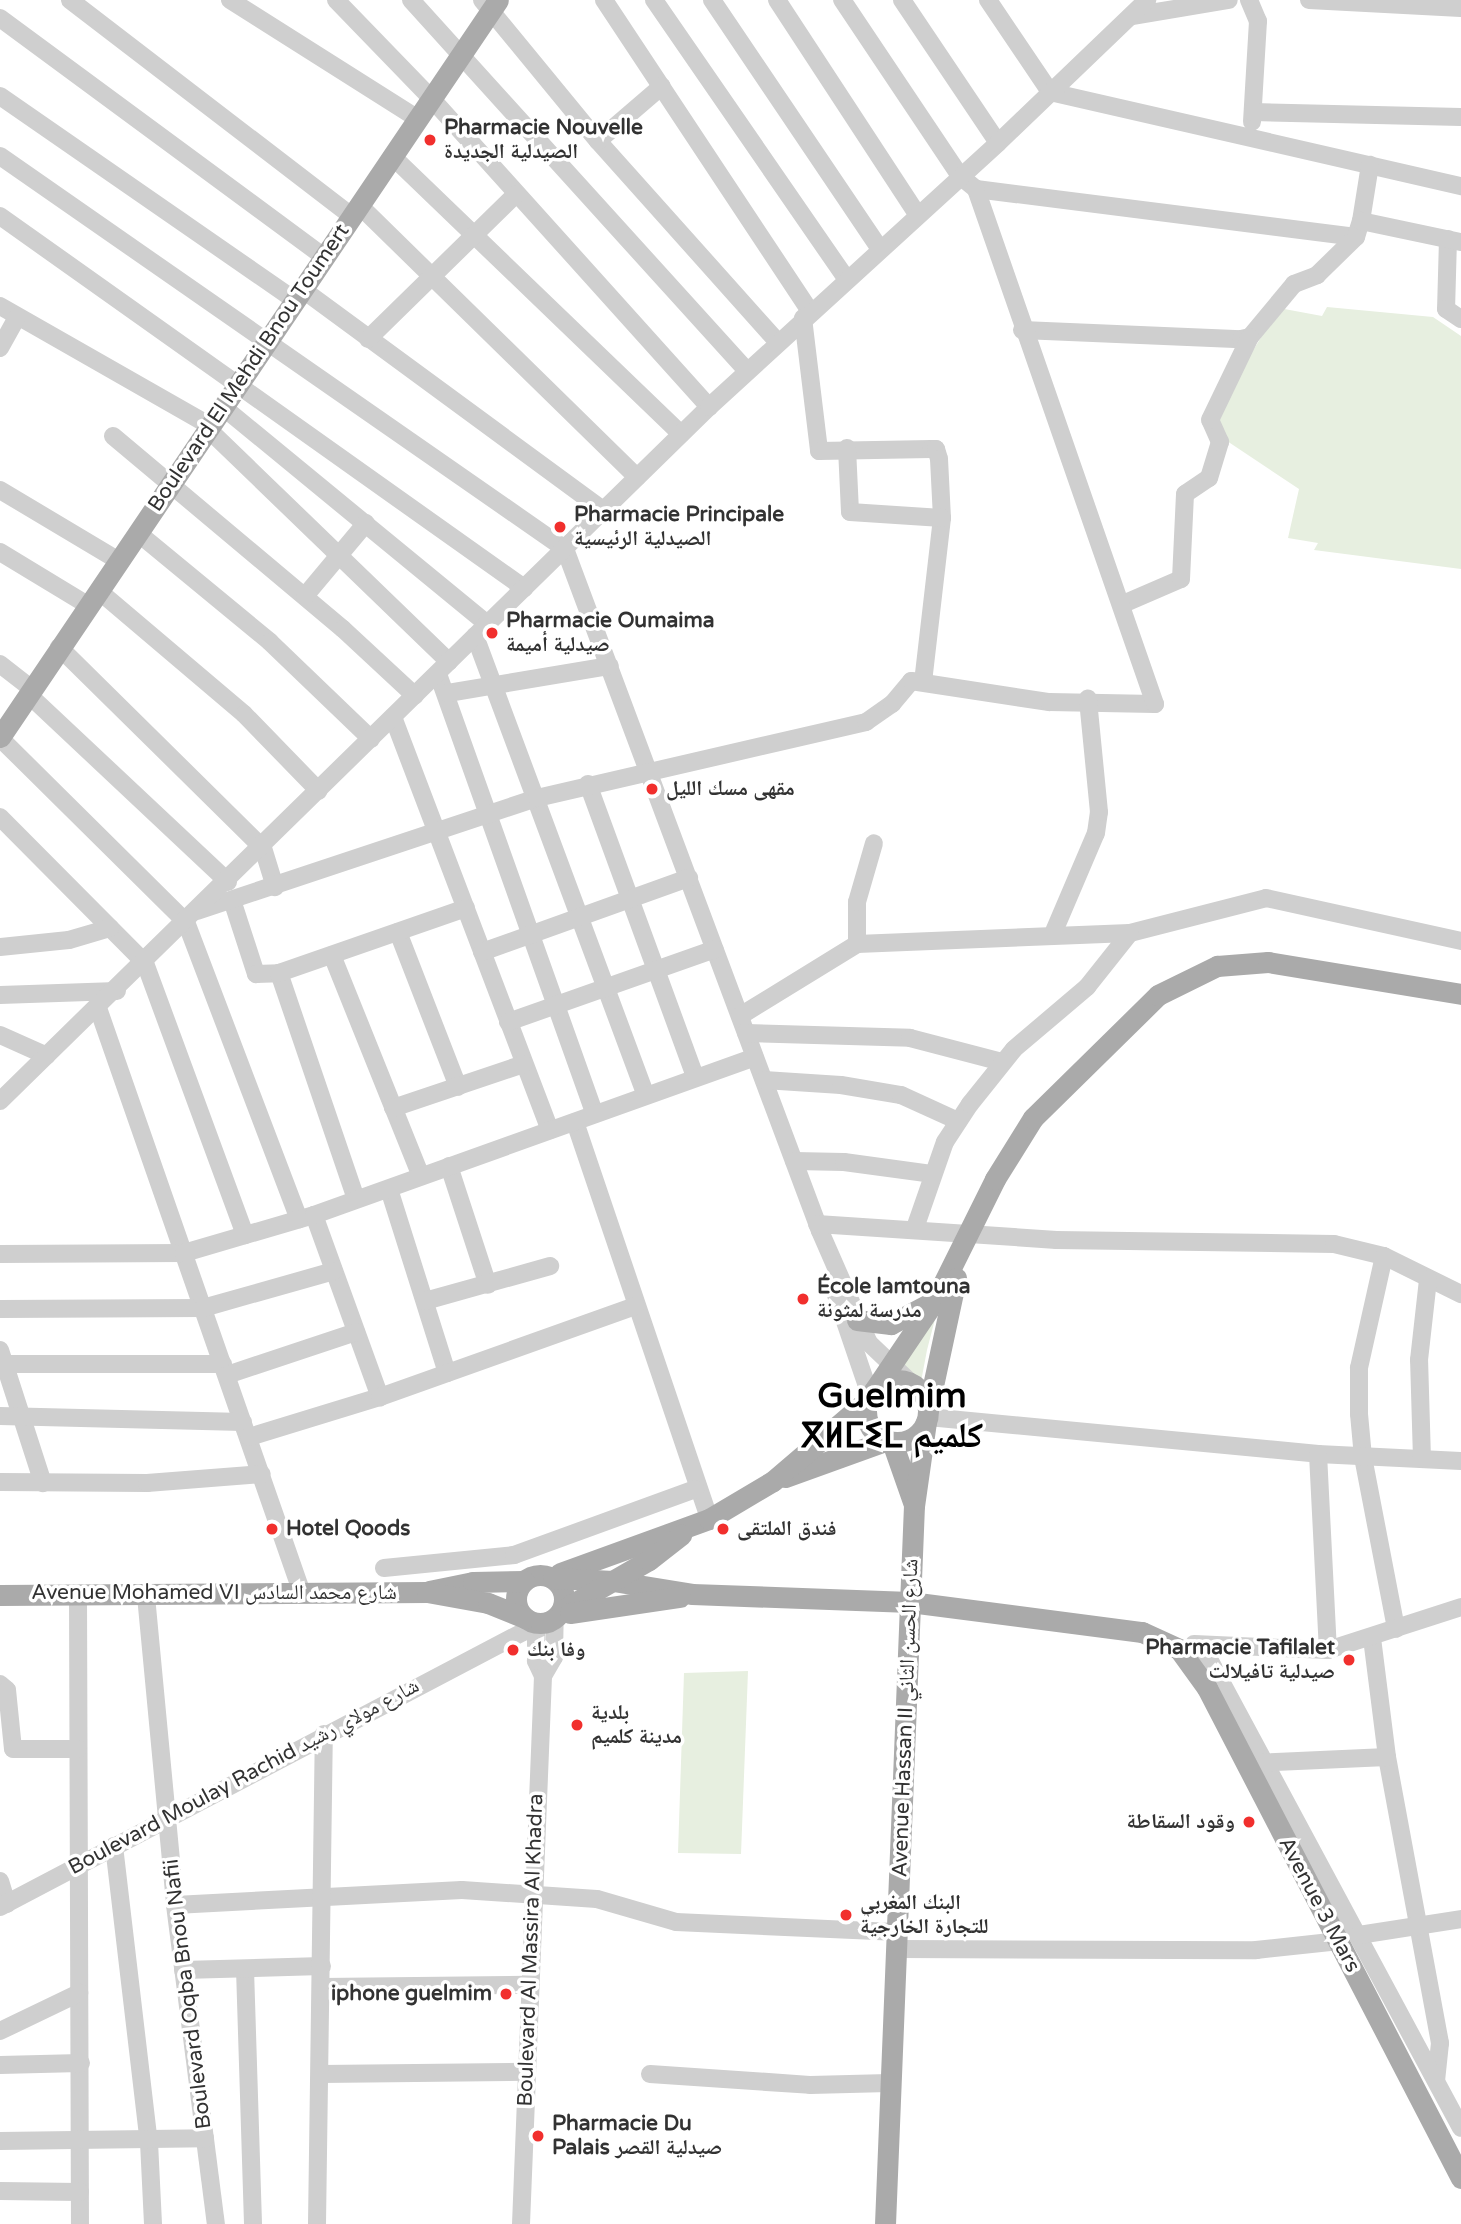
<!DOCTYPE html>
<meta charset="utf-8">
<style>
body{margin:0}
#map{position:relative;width:1461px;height:2224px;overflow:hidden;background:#fff;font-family:"Varela Round","Noto Naskh Arabic","Noto Sans Tifinagh",sans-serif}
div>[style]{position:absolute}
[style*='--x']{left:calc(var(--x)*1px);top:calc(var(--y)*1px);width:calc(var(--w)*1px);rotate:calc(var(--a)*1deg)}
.green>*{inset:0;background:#e7efe0}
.minor>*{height:18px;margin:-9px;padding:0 9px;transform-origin:9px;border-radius:9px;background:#cfcfcf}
.major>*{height:21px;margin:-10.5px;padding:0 10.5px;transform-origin:10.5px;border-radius:10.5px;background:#aaa}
.major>.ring{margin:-10.5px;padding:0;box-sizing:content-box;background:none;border:21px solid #aaa;border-radius:50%}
.dots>*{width:19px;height:19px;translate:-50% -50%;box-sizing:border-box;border:4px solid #fff;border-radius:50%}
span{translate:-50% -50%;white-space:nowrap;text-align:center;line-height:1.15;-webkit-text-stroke:7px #fff;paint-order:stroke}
.poi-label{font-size:21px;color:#323232;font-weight:700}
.left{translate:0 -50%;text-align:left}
.right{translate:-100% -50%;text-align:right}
.street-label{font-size:21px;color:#323232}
.town-label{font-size:35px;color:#000;font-weight:700}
</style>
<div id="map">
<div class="green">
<div style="clip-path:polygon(1327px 307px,1433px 317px,1461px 336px,1461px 569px,1314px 550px,1318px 543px,1288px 538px,1299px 489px,1206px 427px,1279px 308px,1322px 316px)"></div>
<div style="clip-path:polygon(941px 1296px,927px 1350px,920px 1387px,897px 1368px)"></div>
<div style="clip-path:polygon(748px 1671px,741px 1854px,678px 1853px,684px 1673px)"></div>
</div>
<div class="minor">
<div style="--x:70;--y:0;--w:355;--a:37.5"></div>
<div style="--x:230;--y:0;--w:221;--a:32.3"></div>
<div style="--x:336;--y:0;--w:136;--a:45.9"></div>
<div style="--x:431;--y:98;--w:416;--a:48"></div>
<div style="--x:411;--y:0;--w:501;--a:47.83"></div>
<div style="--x:482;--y:0;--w:183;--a:50.6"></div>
<div style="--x:598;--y:141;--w:270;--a:48.2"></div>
<div style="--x:604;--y:0;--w:373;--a:56.5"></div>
<div style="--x:654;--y:0;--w:338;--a:55.4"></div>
<div style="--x:712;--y:0;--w:299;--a:56"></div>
<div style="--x:777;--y:0;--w:256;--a:56.8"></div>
<div style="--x:902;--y:0;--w:172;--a:56.1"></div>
<div style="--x:988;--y:0;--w:111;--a:56"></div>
<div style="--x:1050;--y:92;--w:422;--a:12.9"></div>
<div style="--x:1249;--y:0;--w:23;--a:67"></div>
<div style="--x:1258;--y:21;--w:101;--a:93.4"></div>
<div style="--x:1309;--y:0;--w:152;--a:3"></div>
<div style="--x:1132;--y:16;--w:98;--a:-9.4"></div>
<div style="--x:0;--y:18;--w:403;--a:36.4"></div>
<div style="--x:0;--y:96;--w:359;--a:34.7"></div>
<div style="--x:1253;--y:112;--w:208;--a:1.4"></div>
<div style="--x:598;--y:141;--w:84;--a:-40.7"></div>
<div style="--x:0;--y:156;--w:688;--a:34.82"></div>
<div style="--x:565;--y:549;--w:728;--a:69.5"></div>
<div style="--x:820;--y:1231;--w:122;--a:66.4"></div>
<div style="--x:869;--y:1343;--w:57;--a:43.6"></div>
<div style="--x:392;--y:156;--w:401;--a:43.9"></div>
<div style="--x:976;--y:189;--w:383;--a:7.2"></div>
<div style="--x:359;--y:205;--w:389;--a:44.4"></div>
<div style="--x:0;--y:216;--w:643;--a:35.37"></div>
<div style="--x:1361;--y:221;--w:57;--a:-80.9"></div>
<div style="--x:1448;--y:239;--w:70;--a:91.6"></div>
<div style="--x:1446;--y:309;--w:18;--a:34"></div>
<div style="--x:302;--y:289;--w:373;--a:36.3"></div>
<div style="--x:0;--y:306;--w:242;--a:29.7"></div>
<div style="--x:803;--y:318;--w:134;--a:83.1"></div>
<div style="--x:819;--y:451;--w:112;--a:-1"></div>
<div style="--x:931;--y:449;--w:5;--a:0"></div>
<div style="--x:936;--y:449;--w:10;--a:73"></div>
<div style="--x:939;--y:459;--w:59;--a:87.1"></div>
<div style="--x:942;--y:518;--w:164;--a:96.6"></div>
<div style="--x:1022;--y:330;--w:219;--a:2.4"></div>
<div style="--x:1241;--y:339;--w:9;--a:-13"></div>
<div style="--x:1250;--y:337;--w:69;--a:-50.3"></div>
<div style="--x:1294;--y:284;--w:25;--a:-21"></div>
<div style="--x:1317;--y:275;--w:54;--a:-44.3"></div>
<div style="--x:1356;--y:237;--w:17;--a:-73"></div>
<div style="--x:1361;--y:221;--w:102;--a:11.9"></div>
<div style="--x:368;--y:339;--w:206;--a:-44.4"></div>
<div style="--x:0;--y:348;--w:35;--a:-61"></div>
<div style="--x:223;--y:407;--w:342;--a:39.4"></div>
<div style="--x:208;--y:429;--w:335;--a:44"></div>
<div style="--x:113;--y:436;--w:300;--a:40"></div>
<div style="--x:343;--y:629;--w:98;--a:42.9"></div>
<div style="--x:847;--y:448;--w:64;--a:87.3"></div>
<div style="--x:850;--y:512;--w:92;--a:3.7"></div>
<div style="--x:0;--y:490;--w:139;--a:30.8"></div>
<div style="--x:138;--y:533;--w:171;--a:39.5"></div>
<div style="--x:270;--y:642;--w:140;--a:43.8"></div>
<div style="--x:0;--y:552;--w:104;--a:31.2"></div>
<div style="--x:99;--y:591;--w:190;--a:40.3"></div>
<div style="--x:244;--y:714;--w:107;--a:45.8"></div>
<div style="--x:305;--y:596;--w:95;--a:-50.1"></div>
<div style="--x:1123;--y:604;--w:63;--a:-23.3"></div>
<div style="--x:1181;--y:579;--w:85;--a:-87.3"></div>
<div style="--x:1185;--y:494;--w:29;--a:-34"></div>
<div style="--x:1209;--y:478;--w:38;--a:-73"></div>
<div style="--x:1220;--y:442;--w:24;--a:-114"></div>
<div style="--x:1210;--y:420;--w:92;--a:-64.3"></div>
<div style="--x:475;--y:636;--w:490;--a:69.6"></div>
<div style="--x:59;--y:647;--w:286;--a:44.6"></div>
<div style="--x:263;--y:848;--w:41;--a:72.9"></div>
<div style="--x:0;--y:664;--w:41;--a:38"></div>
<div style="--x:438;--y:674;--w:467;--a:70.4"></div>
<div style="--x:448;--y:693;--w:164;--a:-9.5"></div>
<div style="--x:29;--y:695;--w:273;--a:43.2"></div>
<div style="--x:393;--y:717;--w:442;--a:69.2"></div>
<div style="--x:0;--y:738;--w:262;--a:44.7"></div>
<div style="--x:186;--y:922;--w:318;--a:69.2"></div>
<div style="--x:588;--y:784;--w:311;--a:69.9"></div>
<div style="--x:0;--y:817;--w:206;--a:45.2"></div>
<div style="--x:145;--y:963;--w:290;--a:69.8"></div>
<div style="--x:232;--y:900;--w:78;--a:72"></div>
<div style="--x:256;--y:974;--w:23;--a:-2"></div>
<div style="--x:197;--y:911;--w:358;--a:-18.4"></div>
<div style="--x:537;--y:798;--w:338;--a:-13"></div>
<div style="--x:866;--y:722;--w:32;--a:-35"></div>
<div style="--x:892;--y:704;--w:30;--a:-50"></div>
<div style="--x:911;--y:681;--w:140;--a:8.7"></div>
<div style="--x:1049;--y:702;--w:106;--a:1.1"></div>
<div style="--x:1155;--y:704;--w:545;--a:-109.17"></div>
<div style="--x:976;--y:189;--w:21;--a:-141"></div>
<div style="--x:960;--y:176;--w:212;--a:-123.8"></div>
<div style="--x:398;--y:932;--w:166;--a:68.8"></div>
<div style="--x:1052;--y:936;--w:112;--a:-66.9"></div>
<div style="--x:1096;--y:833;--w:21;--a:-82"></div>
<div style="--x:1099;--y:812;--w:114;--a:-95.6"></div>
<div style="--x:857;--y:944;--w:42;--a:-90"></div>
<div style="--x:857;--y:902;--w:61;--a:-73.9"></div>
<div style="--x:0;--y:947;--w:69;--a:-5.8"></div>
<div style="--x:69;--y:940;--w:43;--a:-16.3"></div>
<div style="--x:482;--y:952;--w:220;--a:-19.7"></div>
<div style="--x:332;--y:955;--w:238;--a:68.1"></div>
<div style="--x:0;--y:995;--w:117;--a:-2"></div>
<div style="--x:98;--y:1008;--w:620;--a:70.78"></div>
<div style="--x:740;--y:1016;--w:137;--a:-31.6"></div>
<div style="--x:857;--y:944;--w:273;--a:-2.3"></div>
<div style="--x:1130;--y:933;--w:140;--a:-14.4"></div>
<div style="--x:1266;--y:898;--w:200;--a:12.4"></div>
<div style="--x:508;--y:1022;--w:219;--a:-19.4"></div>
<div style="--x:746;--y:1033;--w:164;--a:1.7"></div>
<div style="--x:910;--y:1038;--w:95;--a:14.6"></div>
<div style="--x:0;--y:1035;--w:51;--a:24.1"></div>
<div style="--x:764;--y:1080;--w:77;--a:3.7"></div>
<div style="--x:841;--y:1085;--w:61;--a:9.5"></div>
<div style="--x:901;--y:1095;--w:63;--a:24.5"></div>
<div style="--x:0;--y:1101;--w:992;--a:-44.39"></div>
<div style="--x:709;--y:407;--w:391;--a:-42.4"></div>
<div style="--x:998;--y:143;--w:207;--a:-43.8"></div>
<div style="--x:393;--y:1108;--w:138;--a:-18.6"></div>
<div style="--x:575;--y:1122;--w:419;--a:71.3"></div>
<div style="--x:794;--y:1161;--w:50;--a:1.1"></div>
<div style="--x:844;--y:1162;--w:90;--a:7.7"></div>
<div style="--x:449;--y:1166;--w:125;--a:71.9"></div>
<div style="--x:389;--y:1189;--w:193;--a:72.5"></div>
<div style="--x:356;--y:1199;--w:239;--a:-108.8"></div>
<div style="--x:279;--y:973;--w:198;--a:-19.2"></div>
<div style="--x:314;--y:1215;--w:194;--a:70.1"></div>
<div style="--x:817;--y:1224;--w:240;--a:3.8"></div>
<div style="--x:1056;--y:1240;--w:278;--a:0.8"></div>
<div style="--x:1334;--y:1244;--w:51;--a:13.5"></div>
<div style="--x:1384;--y:1256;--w:86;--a:26.3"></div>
<div style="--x:915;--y:1228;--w:91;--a:-70.8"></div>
<div style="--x:945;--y:1142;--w:45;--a:-56.7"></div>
<div style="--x:970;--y:1104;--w:70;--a:-51.3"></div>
<div style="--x:1014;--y:1049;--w:96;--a:-40.3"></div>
<div style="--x:1087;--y:987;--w:69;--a:-51.5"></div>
<div style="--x:0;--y:1254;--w:184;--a:-0.3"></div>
<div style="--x:184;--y:1253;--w:135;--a:-16.3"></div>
<div style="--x:314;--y:1215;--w:468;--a:-19.7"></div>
<div style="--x:1384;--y:1256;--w:115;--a:102.6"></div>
<div style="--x:1359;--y:1368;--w:46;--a:90"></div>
<div style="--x:1359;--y:1414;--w:43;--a:84.7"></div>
<div style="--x:1363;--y:1457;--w:175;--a:79.1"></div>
<div style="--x:836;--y:1295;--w:106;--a:71.2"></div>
<div style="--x:425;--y:1301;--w:130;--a:-15.6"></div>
<div style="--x:0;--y:1309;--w:203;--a:-0.3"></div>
<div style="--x:203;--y:1308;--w:136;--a:-15.8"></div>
<div style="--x:0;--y:1350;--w:140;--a:72.1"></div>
<div style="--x:0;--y:1364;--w:223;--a:0"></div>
<div style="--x:227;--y:1375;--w:136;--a:-18.4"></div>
<div style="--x:0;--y:1416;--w:243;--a:1.4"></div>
<div style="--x:928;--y:1417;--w:392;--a:5.4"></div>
<div style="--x:1318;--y:1454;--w:143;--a:2.8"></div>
<div style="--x:249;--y:1437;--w:137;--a:-17"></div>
<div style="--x:380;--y:1397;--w:271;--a:-19.6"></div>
<div style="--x:1318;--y:1454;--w:196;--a:87.1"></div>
<div style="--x:1422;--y:1459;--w:99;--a:-91.7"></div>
<div style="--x:1419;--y:1360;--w:81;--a:-83.6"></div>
<div style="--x:0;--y:1482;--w:147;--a:0.4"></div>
<div style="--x:147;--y:1483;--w:115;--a:-4.5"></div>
<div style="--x:384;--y:1568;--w:131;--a:-5.7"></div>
<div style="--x:514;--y:1555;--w:193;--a:-20"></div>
<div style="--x:78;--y:1595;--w:629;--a:89.82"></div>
<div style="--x:146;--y:1596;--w:310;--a:84.6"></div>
<div style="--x:175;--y:1905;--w:322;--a:82.7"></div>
<div style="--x:1372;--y:1638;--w:120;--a:82.8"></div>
<div style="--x:1387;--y:1757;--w:291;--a:79.5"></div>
<div style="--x:1440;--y:2043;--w:38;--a:96"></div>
<div style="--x:1194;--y:1644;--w:134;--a:2.6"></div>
<div style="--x:1328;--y:1650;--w:140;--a:-17.9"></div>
<div style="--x:1202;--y:1646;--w:547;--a:61.75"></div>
<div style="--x:543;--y:1676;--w:22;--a:-60"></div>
<div style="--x:554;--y:1657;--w:39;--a:-89"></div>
<div style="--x:0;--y:1684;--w:9;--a:41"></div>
<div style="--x:7;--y:1690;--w:59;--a:84.2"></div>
<div style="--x:13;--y:1749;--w:65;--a:0"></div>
<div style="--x:1255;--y:1763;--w:132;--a:-2.6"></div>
<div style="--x:114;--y:1846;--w:298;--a:83.3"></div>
<div style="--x:149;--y:2142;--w:82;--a:87.2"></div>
<div style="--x:0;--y:1881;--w:24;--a:73"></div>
<div style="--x:175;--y:1905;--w:287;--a:-3"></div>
<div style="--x:462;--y:1890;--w:135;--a:3.8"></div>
<div style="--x:597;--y:1899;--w:82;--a:16.2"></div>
<div style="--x:676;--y:1922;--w:223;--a:2.6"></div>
<div style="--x:0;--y:1907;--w:591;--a:-27.74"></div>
<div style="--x:523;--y:1632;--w:13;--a:-48"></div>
<div style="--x:1359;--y:1935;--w:103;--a:-8.9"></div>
<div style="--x:898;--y:1949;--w:358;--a:0.2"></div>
<div style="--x:1256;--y:1950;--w:84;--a:-6.1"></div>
<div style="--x:245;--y:1969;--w:255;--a:88.2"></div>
<div style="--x:183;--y:1970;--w:139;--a:-1.6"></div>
<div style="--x:322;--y:1987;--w:206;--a:-0.6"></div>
<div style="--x:0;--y:2031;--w:88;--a:-25.7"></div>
<div style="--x:0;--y:2065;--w:81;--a:-1.4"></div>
<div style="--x:321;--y:2074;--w:204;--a:-0.6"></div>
<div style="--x:650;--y:2074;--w:160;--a:3.9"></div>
<div style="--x:810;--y:2085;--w:79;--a:-1.5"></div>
<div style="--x:0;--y:2141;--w:205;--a:-0.8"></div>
<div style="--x:0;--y:2191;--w:80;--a:0.7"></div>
<div style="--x:317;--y:2224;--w:490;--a:-89.2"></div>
<div style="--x:521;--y:2224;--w:548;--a:-87.7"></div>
<div style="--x:543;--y:1676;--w:17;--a:-115"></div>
<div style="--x:536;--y:1661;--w:38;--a:-90"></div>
</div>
<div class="major">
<div style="--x:0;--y:737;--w:889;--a:-55.95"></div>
<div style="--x:857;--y:1320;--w:34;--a:7"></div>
<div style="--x:891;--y:1324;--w:41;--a:-27.8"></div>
<div class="ring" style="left:866px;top:1380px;width:41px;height:41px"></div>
<div style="--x:875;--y:1389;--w:107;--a:-56"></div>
<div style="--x:935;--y:1300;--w:135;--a:-63.6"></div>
<div style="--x:995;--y:1179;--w:72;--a:-58.1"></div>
<div style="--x:1033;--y:1118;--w:175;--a:-44.5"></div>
<div style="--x:1158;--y:995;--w:66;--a:-26.2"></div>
<div style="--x:1217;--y:966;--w:51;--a:-4.5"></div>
<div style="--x:1268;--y:962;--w:196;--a:9.4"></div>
<div style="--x:928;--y:1409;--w:134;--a:-77.9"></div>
<div style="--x:892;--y:1442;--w:64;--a:70.7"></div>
<div style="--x:785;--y:1477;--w:109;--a:-19.8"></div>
<div style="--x:560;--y:1573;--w:158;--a:-19.9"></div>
<div style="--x:709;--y:1519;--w:74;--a:-30.7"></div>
<div style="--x:773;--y:1481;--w:125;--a:-40.5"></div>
<div class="ring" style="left:516px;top:1575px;width:27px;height:27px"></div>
<div style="--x:553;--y:1578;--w:60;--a:2.9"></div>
<div style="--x:613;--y:1581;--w:80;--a:9.3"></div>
<div style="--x:692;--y:1594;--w:218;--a:2.1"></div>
<div style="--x:910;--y:1602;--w:234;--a:7.4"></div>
<div style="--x:1142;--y:1632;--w:41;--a:24.7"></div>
<div style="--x:1179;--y:1649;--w:48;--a:54.3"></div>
<div style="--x:1207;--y:1688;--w:552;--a:62.6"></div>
<div style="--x:429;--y:1591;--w:45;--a:-11.6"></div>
<div style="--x:473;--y:1582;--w:51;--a:-1.1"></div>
<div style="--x:0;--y:1595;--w:427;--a:-0.4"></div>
<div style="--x:427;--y:1592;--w:62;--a:10.2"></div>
<div style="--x:488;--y:1603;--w:40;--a:22"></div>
<div style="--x:562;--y:1610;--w:100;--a:-29.9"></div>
<div style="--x:649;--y:1560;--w:41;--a:-38"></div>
<div style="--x:570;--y:1613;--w:111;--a:-8.3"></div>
<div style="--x:885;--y:2224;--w:719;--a:-87.69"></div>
<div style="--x:914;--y:1506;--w:85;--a:-81.9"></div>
</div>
<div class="dots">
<div style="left:430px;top:140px;background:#f12f2d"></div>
<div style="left:560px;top:527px;background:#f12f2d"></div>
<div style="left:492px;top:633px;background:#f12f2d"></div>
<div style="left:652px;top:789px;background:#f12f2d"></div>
<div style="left:803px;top:1299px;background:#f12f2d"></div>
<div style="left:272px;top:1529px;background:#f12f2d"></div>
<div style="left:723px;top:1529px;background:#f12f2d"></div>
<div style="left:513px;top:1650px;background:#f12f2d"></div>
<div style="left:1349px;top:1660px;background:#f12f2d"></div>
<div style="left:577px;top:1725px;background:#f12f2d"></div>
<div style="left:1249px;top:1822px;background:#f12f2d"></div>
<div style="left:846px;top:1915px;background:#f12f2d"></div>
<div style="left:506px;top:1994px;background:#f12f2d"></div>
<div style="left:538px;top:2136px;background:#f12f2d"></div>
</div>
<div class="poi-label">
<span class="left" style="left:444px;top:140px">Pharmacie Nouvelle<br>الصيدلية الجديدة</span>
<span class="left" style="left:574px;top:527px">Pharmacie Principale<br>الصيدلية الرئيسية</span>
<span class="left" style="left:506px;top:633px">Pharmacie Oumaima<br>صيدلية أميمة</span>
<span class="left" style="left:666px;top:789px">مقهى مسك الليل</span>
<span class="left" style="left:817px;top:1299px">École lamtouna<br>مدرسة لمثونة</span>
<span class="left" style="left:286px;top:1529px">Hotel Qoods</span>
<span class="left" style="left:737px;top:1529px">فندق الملتقى</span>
<span class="right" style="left:1335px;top:1660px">Pharmacie Tafilalet<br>صيدلية تافيلالت</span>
<span class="left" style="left:527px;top:1650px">وفا بنك</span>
<span class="left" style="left:591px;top:1725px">بلدية<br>مدينة كلميم</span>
<span class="right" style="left:1235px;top:1822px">وقود السقاطة</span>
<span class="left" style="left:860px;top:1915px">البنك المغربي<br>للتجارة الخارجية</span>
<span class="right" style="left:492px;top:1994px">iphone guelmim</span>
<span class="left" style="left:552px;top:2136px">Pharmacie Du<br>Palais صيدلية القصر</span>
</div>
<div class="street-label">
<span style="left:249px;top:368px;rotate:-56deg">Boulevard El Mehdi Bnou Toumert</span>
<span style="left:214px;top:1593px">Avenue Mohamed VI شارع محمد السادس</span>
<span style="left:906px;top:1718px;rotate:-88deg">Avenue Hassan II شارع الحسن الثاني</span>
<span style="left:244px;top:1777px;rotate:-28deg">Boulevard Moulay Rachid شارع مولاي رشيد</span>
<span style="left:1319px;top:1905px;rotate:62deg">Avenue 3 Mars</span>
<span style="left:531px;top:1950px;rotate:-88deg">Boulevard Al Massira Al Khadra</span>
<span style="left:188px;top:1994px;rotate:-97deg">Boulevard Oqba Bnou Nafii</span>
</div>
<div class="town-label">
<span style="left:892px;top:1416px">Guelmim<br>ⴳⵍⵎⵉⵎ كلميم</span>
</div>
</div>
